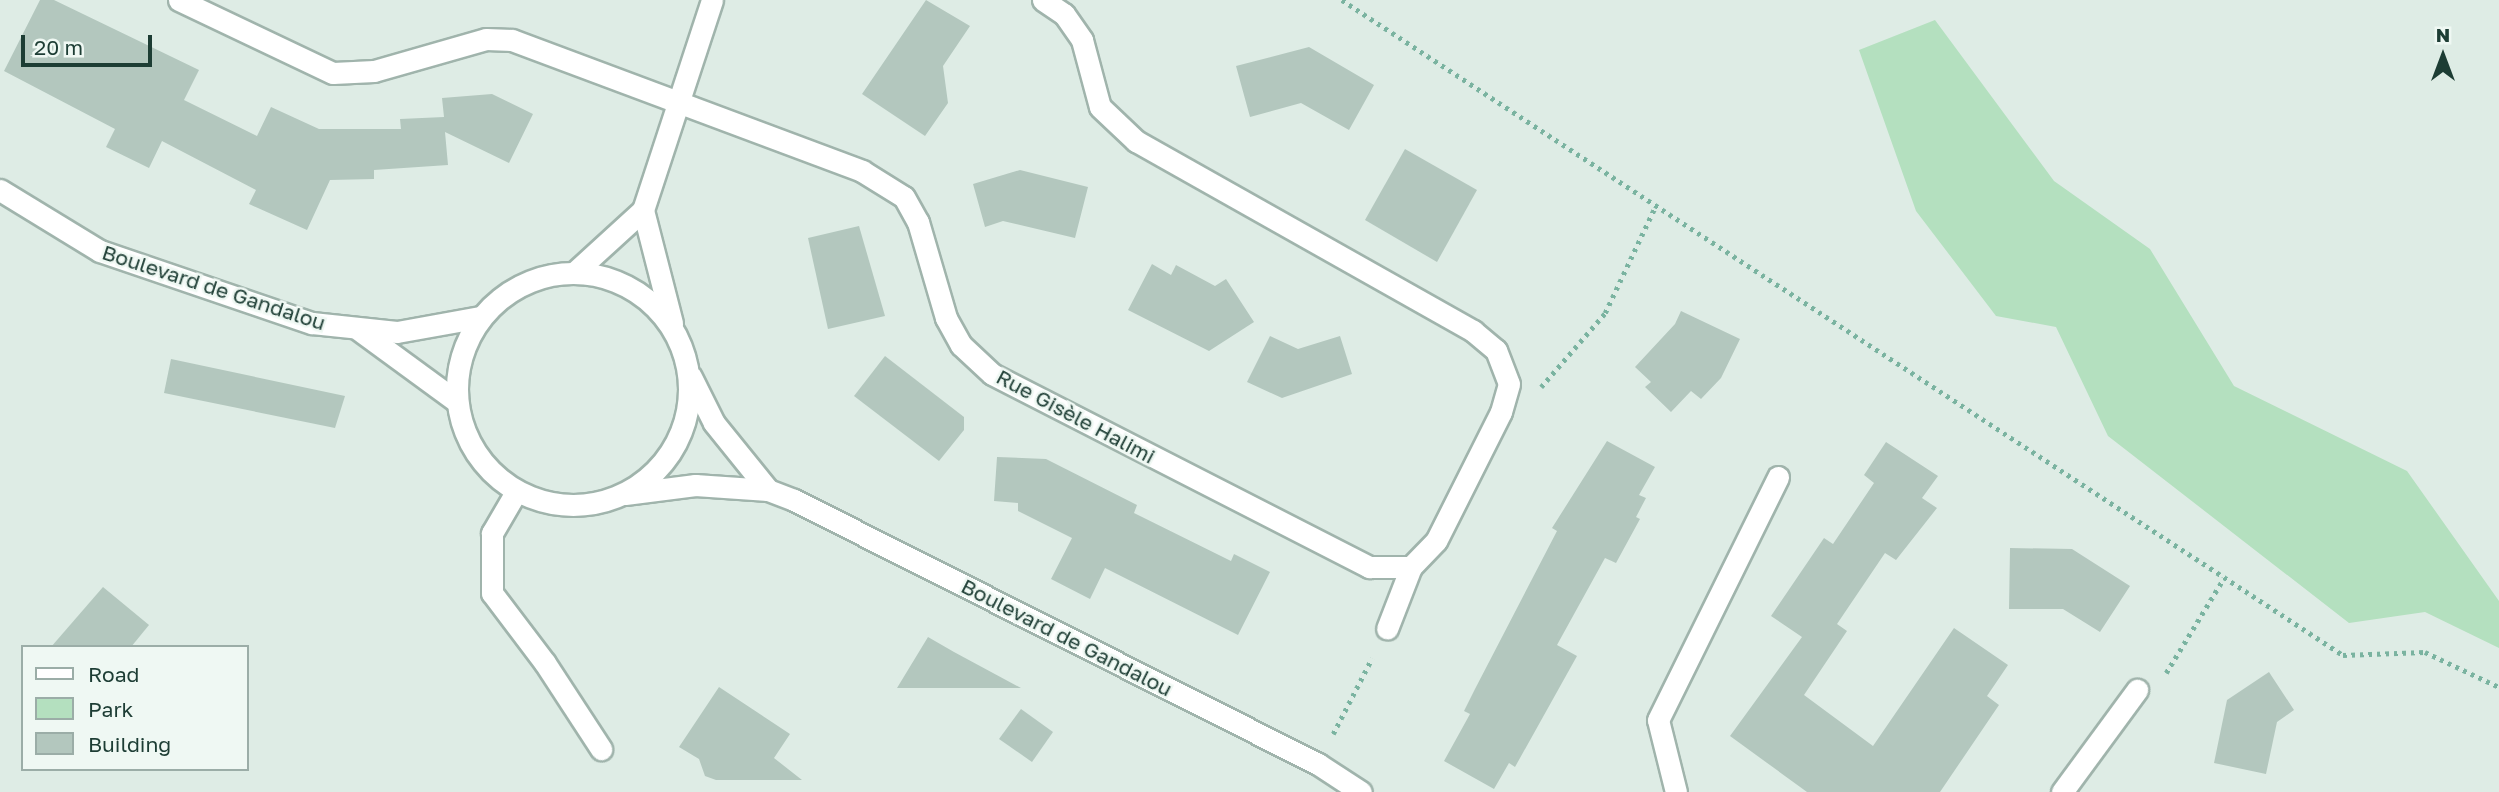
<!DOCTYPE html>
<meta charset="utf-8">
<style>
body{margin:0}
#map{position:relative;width:2499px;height:792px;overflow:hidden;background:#deece5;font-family:"Golos Text",sans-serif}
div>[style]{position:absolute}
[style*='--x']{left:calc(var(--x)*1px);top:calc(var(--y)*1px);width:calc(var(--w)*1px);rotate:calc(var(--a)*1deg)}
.green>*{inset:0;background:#b4e0bf}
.building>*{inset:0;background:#b3c7be}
.path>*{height:4.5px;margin-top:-2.25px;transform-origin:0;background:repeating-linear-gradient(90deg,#7ab3a0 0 3.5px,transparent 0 8.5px)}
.roads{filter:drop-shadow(2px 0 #a0b4ac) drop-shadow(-2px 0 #a0b4ac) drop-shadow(0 2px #a0b4ac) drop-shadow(0 -2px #a0b4ac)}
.minor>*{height:21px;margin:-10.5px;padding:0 10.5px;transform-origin:10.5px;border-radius:10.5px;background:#fff}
.minor>.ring{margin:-10.5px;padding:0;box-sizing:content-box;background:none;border:21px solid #fff;border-radius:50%}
span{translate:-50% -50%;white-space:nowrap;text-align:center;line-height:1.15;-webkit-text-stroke:5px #eff8f3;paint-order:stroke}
.street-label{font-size:21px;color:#1d3d34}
.legend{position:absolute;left:21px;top:645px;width:228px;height:126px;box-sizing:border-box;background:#eff8f3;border:2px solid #9bada7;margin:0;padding:9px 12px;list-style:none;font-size:21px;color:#1d3d34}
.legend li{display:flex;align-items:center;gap:14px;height:35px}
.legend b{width:35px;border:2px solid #9bada7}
.north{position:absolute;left:2408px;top:21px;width:70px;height:70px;-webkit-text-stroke:5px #eff8f3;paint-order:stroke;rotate:0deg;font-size:19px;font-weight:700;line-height:28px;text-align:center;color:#1d3d34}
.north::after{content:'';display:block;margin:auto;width:24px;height:32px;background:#1d3d34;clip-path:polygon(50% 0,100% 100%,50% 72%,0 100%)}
.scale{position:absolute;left:21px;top:35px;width:131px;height:32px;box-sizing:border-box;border:4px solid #1d3d34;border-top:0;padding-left:9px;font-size:21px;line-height:24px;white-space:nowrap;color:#1d3d34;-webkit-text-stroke:5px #eff8f3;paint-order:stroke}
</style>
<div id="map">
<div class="green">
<div style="clip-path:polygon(1935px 20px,2054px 181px,2150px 249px,2234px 386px,2407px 471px,2499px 601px,2499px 648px,2425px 612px,2349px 623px,2108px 436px,2056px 327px,1996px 316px,1916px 211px,1859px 50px)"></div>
</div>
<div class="building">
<div style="clip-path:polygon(40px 0,54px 0,199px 70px,184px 100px,257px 136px,271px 107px,319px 129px,401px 129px,400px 119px,444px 117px,442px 98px,492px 94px,533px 114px,509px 163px,445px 132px,448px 165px,374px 170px,374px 179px,330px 180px,307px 230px,249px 204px,256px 190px,162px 141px,149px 168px,106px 147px,115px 129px,4px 71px)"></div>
<div style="clip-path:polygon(926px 0,970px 26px,943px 66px,948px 103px,925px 136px,862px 94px)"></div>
<div style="clip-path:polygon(1309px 47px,1374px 85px,1349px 130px,1301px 103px,1250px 117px,1236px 66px)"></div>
<div style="clip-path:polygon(1405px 149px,1477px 190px,1437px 262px,1365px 220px)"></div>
<div style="clip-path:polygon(1020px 170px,1088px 187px,1075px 238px,1003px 221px,985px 227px,973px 184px)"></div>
<div style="clip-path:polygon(859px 226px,885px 316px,828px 329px,808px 238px)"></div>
<div style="clip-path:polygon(1152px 264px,1171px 275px,1176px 265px,1215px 286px,1226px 279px,1254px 322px,1209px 351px,1128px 310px)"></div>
<div style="clip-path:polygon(1681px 311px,1740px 339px,1721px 378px,1701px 399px,1691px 391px,1671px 412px,1645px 387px,1651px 382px,1635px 367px,1675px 324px)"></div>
<div style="clip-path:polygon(1270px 336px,1298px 349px,1340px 336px,1352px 374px,1282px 398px,1247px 382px)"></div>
<div style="clip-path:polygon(885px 356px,964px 417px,964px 430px,939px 461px,854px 396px)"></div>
<div style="clip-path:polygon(171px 359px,345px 396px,335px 428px,164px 393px)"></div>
<div style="clip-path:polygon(1607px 441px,1655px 467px,1639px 495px,1646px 498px,1636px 517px,1640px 519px,1616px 563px,1605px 558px,1557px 645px,1577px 656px,1515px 767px,1509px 763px,1494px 789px,1444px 761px,1470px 714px,1464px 711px,1475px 689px,1557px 531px,1552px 528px)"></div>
<div style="clip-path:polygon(1886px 442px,1938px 476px,1922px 498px,1937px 508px,1896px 560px,1885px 553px,1837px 624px,1847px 631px,1804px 695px,1873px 746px,1954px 628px,2008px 665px,1987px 696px,1999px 705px,1940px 792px,1807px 792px,1730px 736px,1802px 637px,1771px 616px,1824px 538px,1833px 544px,1874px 483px,1864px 475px)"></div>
<div style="clip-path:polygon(997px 457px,1046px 459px,1137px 505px,1134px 513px,1231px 561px,1234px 554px,1270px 572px,1238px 635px,1105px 568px,1090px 599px,1051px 579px,1072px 538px,1018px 511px,1018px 503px,994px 501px)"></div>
<div style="clip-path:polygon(2010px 548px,2072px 549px,2130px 586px,2100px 632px,2063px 609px,2009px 609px)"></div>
<div style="clip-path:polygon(103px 587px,149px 625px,131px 647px,51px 647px)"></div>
<div style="clip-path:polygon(928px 637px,954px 652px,1021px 688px,897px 688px)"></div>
<div style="clip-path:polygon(2269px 672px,2294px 710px,2277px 722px,2266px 774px,2214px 763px,2227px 700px)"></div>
<div style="clip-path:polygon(719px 687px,790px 734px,774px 758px,802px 780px,716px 780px,705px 776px,699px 759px,679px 747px)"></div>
<div style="clip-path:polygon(1021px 709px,1053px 732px,1032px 762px,999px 739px)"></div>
</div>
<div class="path">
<div style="--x:1342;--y:0;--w:1196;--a:33.2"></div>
<div style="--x:2343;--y:655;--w:82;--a:-2.1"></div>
<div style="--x:2425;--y:652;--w:82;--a:25.3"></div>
<div style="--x:1541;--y:387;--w:98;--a:-49.1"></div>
<div style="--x:1605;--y:313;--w:117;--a:-64.7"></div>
<div style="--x:2166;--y:673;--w:111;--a:-58.6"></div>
<div style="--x:1333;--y:734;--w:85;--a:-62.8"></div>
</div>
<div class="roads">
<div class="minor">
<div style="--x:179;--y:0;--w:170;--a:25.4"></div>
<div style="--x:333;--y:73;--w:41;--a:-2.8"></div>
<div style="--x:374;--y:71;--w:116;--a:-15.9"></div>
<div style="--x:486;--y:39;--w:26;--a:2"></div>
<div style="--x:512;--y:40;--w:374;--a:20.5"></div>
<div style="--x:862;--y:171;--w:49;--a:31.8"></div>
<div style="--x:904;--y:197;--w:29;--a:61"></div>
<div style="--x:918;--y:222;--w:100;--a:73.7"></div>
<div style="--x:946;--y:318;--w:31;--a:61"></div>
<div style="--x:961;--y:345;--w:42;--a:43.1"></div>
<div style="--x:992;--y:374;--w:424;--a:27.1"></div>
<div style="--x:1369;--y:567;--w:42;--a:0"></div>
<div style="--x:1043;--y:0;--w:25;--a:34"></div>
<div style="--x:1064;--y:14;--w:32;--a:55"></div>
<div style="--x:1082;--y:40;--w:69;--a:75"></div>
<div style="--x:1100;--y:107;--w:50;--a:43.4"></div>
<div style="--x:1136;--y:141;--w:387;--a:29.4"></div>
<div style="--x:1473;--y:331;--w:30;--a:40"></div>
<div style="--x:1496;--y:350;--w:36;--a:69"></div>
<div style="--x:1509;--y:384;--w:29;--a:106"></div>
<div style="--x:1501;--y:412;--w:144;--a:116.7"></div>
<div style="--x:1436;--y:541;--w:36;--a:134"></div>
<div style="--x:1411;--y:567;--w:66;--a:111.2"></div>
<div style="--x:0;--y:190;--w:117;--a:31.4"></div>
<div style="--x:100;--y:251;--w:224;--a:18.8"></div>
<div style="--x:312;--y:323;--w:85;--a:6"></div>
<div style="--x:397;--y:332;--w:84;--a:-10.2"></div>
<div style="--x:643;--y:210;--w:117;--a:75.6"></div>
<div style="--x:575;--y:272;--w:92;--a:-42.4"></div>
<div style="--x:643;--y:210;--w:221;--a:-71.8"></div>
<div class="ring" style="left:457px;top:273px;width:211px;height:211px"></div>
<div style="--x:359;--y:330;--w:120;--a:36.2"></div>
<div style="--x:691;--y:377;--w:51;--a:63.4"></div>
<div style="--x:714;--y:423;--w:86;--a:51.1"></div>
<div style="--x:516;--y:492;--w:48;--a:120.3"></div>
<div style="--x:492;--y:533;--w:60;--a:90"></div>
<div style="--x:492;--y:593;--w:88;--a:52.9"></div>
<div style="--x:545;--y:663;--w:103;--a:56.9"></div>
<div style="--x:625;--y:494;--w:71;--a:-7.3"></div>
<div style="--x:695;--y:485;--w:73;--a:3.9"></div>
<div style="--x:768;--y:490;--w:28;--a:21"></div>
<div style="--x:794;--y:500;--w:587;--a:26.74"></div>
<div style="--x:1318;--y:764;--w:51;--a:33.1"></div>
<div style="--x:1676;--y:792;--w:74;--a:-104"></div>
<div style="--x:1658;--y:720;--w:271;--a:-63.7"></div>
<div style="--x:2062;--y:792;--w:127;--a:-53.7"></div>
</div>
</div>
<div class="street-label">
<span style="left:214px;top:287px;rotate:18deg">Boulevard de Gandalou</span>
<span style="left:1076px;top:416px;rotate:28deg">Rue Gisèle Halimi</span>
<span style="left:1067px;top:637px;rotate:27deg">Boulevard de Gandalou</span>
</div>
<ul class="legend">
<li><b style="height:9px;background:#fff"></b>Road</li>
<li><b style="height:19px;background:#b4e0bf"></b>Park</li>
<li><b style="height:19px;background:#b3c7be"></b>Building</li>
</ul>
<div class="north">N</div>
<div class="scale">20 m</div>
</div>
